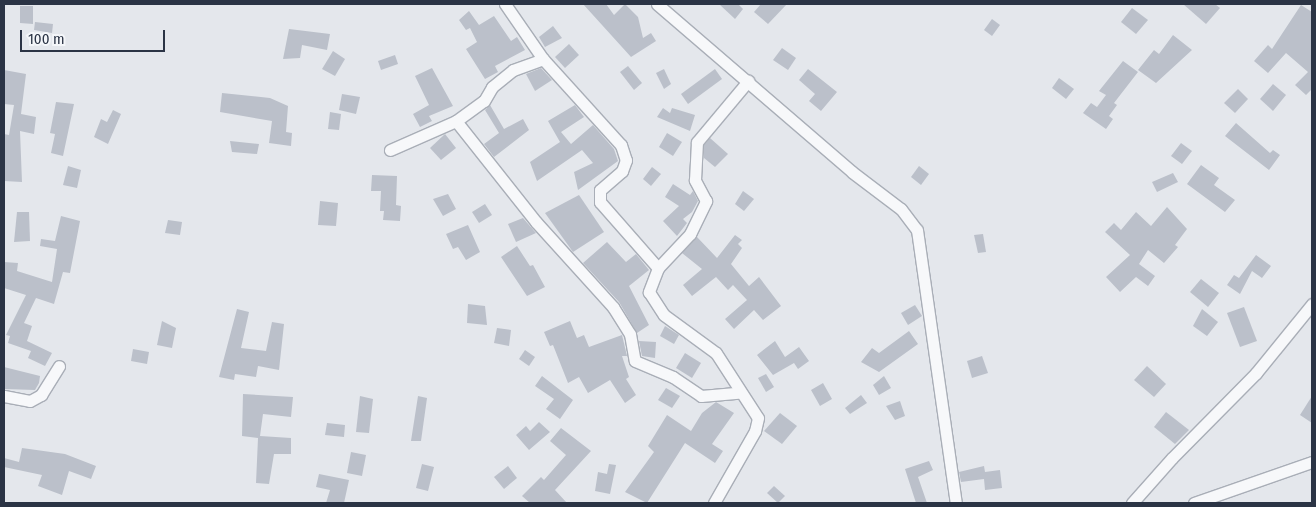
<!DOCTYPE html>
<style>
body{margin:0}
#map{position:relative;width:1316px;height:507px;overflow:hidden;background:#e4e7ec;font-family:"Fira Sans Condensed",sans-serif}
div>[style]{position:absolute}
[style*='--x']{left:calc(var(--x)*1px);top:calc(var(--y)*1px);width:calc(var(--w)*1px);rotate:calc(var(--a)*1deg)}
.building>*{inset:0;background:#bbc0ca}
.roads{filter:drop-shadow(1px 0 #a9aeb7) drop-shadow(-1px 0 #a9aeb7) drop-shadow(0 1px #a9aeb7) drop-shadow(0 -1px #a9aeb7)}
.minor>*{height:11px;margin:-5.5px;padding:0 5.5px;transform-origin:5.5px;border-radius:5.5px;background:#f7f8fa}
span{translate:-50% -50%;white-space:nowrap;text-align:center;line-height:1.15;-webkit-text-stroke:4px #f4f6f9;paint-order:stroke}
.frame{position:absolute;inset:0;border:5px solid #2b3445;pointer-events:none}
.scale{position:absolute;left:20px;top:30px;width:145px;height:22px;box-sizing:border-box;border:2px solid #2b3445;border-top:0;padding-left:6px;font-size:15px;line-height:18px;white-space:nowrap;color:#2b3445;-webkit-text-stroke:4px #f4f6f9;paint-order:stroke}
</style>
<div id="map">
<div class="building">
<div style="clip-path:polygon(583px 4px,606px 4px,614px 15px,625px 4px,638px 17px,643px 38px,651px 33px,656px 41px,631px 57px)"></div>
<div style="clip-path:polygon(719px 4px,738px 4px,743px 9px,735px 19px)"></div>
<div style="clip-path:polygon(761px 4px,787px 4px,768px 24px,754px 12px)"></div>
<div style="clip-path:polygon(1183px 4px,1215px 4px,1220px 8px,1206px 24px)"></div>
<div style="clip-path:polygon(1301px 5px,1312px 12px,1312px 89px,1306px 95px,1295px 85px,1308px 72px,1286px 53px,1268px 73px,1254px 61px,1268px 45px,1272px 49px)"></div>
<div style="clip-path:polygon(20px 6px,33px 6px,33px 24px,20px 23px)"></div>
<div style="clip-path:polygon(1132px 8px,1148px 20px,1136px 34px,1121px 22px)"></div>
<div style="clip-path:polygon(469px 11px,479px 25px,494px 16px,511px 41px,517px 37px,525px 50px,495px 66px,498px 72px,485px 79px,466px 49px,477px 42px,470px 28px,466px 30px,459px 20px)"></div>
<div style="clip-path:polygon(992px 19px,1000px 25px,992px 36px,984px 30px)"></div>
<div style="clip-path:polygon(35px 22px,53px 24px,52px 33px,34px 30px)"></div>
<div style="clip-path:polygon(553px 26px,562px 38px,545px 47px,539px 37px)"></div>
<div style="clip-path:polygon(289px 29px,330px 34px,327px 50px,302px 45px,300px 58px,283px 59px)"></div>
<div style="clip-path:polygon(1173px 35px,1192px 50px,1156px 83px,1138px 70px,1154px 50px,1159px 54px)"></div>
<div style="clip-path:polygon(569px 44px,579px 55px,565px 68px,555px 57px)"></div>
<div style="clip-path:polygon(782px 48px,796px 58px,788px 70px,773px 60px)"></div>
<div style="clip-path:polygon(333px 51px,345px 59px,335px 76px,322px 69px)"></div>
<div style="clip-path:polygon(395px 55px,398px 64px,381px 70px,378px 61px)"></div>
<div style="clip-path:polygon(1123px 61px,1138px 72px,1114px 103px,1117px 105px,1109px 116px,1113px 119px,1106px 129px,1083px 113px,1091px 103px,1097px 107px,1106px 95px,1099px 91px)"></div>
<div style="clip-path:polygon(628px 66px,642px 83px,634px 90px,620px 72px)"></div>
<div style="clip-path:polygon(432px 68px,453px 106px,429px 116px,432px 121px,420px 127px,413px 114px,429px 105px,415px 76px)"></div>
<div style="clip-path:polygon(541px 68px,552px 80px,535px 91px,526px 74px)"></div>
<div style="clip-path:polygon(664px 69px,671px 84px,664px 89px,656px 73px)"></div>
<div style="clip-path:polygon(715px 69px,722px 79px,688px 104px,681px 94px)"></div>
<div style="clip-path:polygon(808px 69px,837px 92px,821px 111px,809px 101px,815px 94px,799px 80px)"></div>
<div style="clip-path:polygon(4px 70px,26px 74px,21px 114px,36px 117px,34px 134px,20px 131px,22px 182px,4px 181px,4px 134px,9px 135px,14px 105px,4px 104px)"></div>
<div style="clip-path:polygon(1059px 78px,1074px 89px,1066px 99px,1052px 88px)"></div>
<div style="clip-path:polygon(1273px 84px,1286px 95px,1273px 111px,1260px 99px)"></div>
<div style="clip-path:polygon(1238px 89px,1248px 99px,1235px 113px,1224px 103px)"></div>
<div style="clip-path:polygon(222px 93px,270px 98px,288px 106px,286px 132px,292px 133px,291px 146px,269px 143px,272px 121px,220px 112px)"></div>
<div style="clip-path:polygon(342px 94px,360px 97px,356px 114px,339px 110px)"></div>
<div style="clip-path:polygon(56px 102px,74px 104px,63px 156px,51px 153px,55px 134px,50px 133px)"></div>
<div style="clip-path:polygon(490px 105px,504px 129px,523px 119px,529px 130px,494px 157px,484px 144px,499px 133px,485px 110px)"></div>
<div style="clip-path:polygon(575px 105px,584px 117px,561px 132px,571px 144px,593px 125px,614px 149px,618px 161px,578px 190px,574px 172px,593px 163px,582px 150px,537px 181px,530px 162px,560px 142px,548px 121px)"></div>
<div style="clip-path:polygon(663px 108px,670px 113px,672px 108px,695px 115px,690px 131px,657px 117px)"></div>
<div style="clip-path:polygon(113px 110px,121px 114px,108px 144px,94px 137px,101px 119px,107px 122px)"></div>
<div style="clip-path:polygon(330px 112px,341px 114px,339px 130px,328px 129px)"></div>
<div style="clip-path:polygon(1236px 123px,1270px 153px,1273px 150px,1280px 155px,1269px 170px,1225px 136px)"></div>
<div style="clip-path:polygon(667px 133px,682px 142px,673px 156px,659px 147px)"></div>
<div style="clip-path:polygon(445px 134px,456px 148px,441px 160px,430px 148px)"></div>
<div style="clip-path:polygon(710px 138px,728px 154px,715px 167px,704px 158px,704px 145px)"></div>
<div style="clip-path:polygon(230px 141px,259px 144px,257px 154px,232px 152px)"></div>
<div style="clip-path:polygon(1181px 143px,1192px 151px,1182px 164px,1171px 156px)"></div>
<div style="clip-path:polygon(1201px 165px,1219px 178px,1214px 185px,1235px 200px,1225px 212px,1187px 184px)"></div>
<div style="clip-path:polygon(68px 166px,81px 170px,77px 188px,63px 185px)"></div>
<div style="clip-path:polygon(919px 166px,929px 174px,921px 185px,911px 177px)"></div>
<div style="clip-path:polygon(652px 167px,661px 174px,651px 186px,643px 179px)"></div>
<div style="clip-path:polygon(1173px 173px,1178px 182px,1157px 192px,1152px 182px)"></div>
<div style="clip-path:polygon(372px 175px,397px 176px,396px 205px,401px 206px,400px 221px,383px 220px,384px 211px,380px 211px,381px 191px,371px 191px)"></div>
<div style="clip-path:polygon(673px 184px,690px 195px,693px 191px,698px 201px,692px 212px,683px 219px,687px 223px,677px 236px,663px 221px,679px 206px,665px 197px)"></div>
<div style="clip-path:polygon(743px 191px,754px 199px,744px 211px,735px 204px)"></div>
<div style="clip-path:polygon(448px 194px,456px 209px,443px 216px,433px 199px)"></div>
<div style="clip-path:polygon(579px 195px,604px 232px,573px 252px,545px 213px)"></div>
<div style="clip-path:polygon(320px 201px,338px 203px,336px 226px,318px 225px)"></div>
<div style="clip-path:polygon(485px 204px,492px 215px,479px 223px,472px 212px)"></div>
<div style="clip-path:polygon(1167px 207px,1187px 229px,1175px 245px,1178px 247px,1164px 263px,1148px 250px,1139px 264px,1155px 276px,1148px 286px,1136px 277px,1120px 292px,1106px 277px,1130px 255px,1105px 232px,1114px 223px,1121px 230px,1136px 212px,1151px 226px)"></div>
<div style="clip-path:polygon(17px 212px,29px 212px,30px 241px,14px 242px)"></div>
<div style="clip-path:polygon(61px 216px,80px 221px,70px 273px,63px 272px,54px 304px,36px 298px,24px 323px,32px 326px,27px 341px,52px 353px,45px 366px,28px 358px,31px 351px,8px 343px,10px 336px,6px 335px,26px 295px,4px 288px,4px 262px,18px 263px,17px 271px,52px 282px,57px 249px,40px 246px,41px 239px,55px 241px)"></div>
<div style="clip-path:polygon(523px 218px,536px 233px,516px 242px,508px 224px)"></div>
<div style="clip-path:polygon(168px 220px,182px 222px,180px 235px,165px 233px)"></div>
<div style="clip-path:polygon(468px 225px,480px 252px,466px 260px,458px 247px,453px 249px,446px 234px)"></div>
<div style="clip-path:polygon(983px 234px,986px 252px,978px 253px,974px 235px)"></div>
<div style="clip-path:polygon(735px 235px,742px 240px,738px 244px,742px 248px,731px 264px,749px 286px,759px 277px,781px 306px,763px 320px,754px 310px,734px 329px,725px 319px,747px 300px,733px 285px,728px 290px,716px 277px,692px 296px,683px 285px,702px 269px,682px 253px,697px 237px,717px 258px)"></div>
<div style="clip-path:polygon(607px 242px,626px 262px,636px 254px,649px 270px,629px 286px,649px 325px,637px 333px,619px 302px,583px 263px)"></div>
<div style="clip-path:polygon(517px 246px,530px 266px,533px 265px,545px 287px,527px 296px,501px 257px)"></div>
<div style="clip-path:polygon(1256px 255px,1271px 266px,1262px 278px,1252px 271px,1240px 294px,1227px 285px,1234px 275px,1239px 278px)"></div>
<div style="clip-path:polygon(1201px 279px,1219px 293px,1208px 307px,1190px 292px)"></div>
<div style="clip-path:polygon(468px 304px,485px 306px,487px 325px,467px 323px)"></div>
<div style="clip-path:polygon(915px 305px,922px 316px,908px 325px,901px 313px)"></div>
<div style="clip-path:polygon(1244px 307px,1257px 341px,1240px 347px,1227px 313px)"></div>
<div style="clip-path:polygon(237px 309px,249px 312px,241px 348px,266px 351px,272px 322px,284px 324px,279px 370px,258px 366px,256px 377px,235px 374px,234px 380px,219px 377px)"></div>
<div style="clip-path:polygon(1202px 309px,1218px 322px,1207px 336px,1193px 326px)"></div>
<div style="clip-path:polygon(162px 321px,176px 328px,172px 348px,157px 345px)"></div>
<div style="clip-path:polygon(570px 321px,577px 338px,584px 335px,589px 347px,622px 335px,627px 356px,622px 356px,629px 377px,626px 379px,636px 395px,625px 403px,610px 380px,588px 393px,579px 377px,568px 383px,553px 345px,550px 346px,544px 332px)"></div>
<div style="clip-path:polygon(665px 326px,679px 335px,674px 344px,660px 336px)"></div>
<div style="clip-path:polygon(497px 328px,511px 330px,509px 346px,494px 343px)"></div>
<div style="clip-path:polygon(909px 331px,918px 344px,879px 372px,861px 362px,872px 348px,879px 353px)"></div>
<div style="clip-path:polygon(639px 341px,656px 342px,655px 358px,642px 356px)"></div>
<div style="clip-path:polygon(775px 341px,785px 357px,799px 347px,809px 361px,798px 369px,794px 363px,773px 375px,757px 355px)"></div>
<div style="clip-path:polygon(133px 349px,149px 352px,147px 364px,131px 361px)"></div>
<div style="clip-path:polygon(525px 350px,535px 357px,529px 366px,519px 359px)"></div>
<div style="clip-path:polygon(685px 353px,701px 363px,692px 378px,676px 368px)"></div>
<div style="clip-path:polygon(982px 356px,988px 373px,972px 378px,967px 361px)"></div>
<div style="clip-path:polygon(1147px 366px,1166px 384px,1154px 397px,1134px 380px)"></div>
<div style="clip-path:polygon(4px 367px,40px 376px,39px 383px,35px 390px,4px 389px)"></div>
<div style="clip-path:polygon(766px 374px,774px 387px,766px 392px,758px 378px)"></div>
<div style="clip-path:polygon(542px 376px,573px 400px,560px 419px,546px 409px,554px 399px,535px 386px)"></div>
<div style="clip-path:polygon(884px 376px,891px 388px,879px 395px,873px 385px)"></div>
<div style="clip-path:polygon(823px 383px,832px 399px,820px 406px,811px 390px)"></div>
<div style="clip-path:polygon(666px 388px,680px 396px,672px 408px,658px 400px)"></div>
<div style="clip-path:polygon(243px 394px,293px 397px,291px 417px,263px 414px,260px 436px,291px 438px,291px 454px,274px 454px,269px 484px,256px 483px,258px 438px,242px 436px)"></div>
<div style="clip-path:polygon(861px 395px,867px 403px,850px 414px,845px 408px)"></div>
<div style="clip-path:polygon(360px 396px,373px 399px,369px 433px,356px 432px)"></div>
<div style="clip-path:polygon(418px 396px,427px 398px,421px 441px,411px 441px)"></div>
<div style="clip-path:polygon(1312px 396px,1312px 423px,1300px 415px)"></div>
<div style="clip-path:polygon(900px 401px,905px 416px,895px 420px,886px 406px)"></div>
<div style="clip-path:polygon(716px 402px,734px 413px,712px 444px,723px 451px,715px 463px,685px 443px,647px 503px,625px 492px,654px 452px,648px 446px,667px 415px,691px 431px,702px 413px)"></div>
<div style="clip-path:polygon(1166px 412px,1189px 430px,1175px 444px,1154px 427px)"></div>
<div style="clip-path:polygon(780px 413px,797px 426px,782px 444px,764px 431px)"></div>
<div style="clip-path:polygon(539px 422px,550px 432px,529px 450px,516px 435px,526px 426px,530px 431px)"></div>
<div style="clip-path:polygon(327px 423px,345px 425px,344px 437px,325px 435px)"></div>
<div style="clip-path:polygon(561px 428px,591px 451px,555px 490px,567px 503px,530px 503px,522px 496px,541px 477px,544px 480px,566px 455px,550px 441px)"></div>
<div style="clip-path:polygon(22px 448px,65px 454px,96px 466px,91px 479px,69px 471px,62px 495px,38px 486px,42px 475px,4px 467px,4px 458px,19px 462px)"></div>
<div style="clip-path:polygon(351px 452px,366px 455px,362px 476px,347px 473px)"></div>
<div style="clip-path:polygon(929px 461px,933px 470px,918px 477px,927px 503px,916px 503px,905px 469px)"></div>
<div style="clip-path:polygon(422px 464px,434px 467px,428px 491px,416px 488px)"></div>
<div style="clip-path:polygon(609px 464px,616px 465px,610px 494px,595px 491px,598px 472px,607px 474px)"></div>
<div style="clip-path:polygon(508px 466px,517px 478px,504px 489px,494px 477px)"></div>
<div style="clip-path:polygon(984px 466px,985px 472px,1000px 470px,1002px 488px,985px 490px,984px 479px,961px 482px,959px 472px)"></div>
<div style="clip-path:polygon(319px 474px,349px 480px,344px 503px,326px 503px,330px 490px,316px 487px)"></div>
<div style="clip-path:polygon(774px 486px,785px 496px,778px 503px,767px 493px)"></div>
</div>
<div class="roads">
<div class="minor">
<div style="--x:505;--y:4;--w:67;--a:55.4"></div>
<div style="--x:543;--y:59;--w:116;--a:47.8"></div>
<div style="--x:621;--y:145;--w:16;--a:72"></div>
<div style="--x:626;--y:160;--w:12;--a:110"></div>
<div style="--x:622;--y:171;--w:29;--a:139"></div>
<div style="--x:600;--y:190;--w:12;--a:90"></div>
<div style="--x:600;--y:202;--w:88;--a:48.7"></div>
<div style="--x:658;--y:268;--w:26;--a:111"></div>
<div style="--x:649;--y:292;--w:27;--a:57"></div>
<div style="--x:664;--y:315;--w:64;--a:36.2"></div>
<div style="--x:716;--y:353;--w:77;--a:57.1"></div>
<div style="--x:758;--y:418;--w:13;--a:103"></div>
<div style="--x:755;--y:431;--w:83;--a:119.7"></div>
<div style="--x:657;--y:4;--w:257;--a:40.7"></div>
<div style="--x:852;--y:172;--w:61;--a:37.1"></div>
<div style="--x:901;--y:209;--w:26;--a:53"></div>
<div style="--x:917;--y:230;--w:276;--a:81.9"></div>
<div style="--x:456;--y:121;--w:129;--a:51.6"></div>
<div style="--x:536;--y:222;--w:115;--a:47.8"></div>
<div style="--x:613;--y:307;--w:32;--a:58"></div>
<div style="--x:630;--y:334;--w:27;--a:80"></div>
<div style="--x:635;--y:361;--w:41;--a:22.8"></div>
<div style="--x:673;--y:377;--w:34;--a:34"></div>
<div style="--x:701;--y:396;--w:37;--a:-5"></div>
<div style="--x:390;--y:150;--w:72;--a:-23.7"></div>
<div style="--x:456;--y:121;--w:34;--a:-36"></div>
<div style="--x:484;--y:101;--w:16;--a:-60"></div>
<div style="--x:492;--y:87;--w:27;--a:-39"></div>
<div style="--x:513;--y:70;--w:32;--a:-20"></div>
<div style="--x:658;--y:268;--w:47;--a:-46.7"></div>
<div style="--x:690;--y:234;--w:37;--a:-64"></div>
<div style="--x:706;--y:201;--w:24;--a:-118"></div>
<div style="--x:695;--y:180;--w:38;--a:-87"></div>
<div style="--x:697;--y:142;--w:80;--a:-50.1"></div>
<div style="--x:4;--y:396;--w:26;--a:11"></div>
<div style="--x:30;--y:401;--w:13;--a:-29"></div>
<div style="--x:41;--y:395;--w:34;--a:-58"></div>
<div style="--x:1132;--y:503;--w:60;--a:-48.4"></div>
<div style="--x:1172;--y:458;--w:120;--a:-45.3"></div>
<div style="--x:1256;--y:373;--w:89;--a:-50.9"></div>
<div style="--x:1194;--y:503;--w:125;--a:-19.2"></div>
</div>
</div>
<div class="frame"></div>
<div class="scale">100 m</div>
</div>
